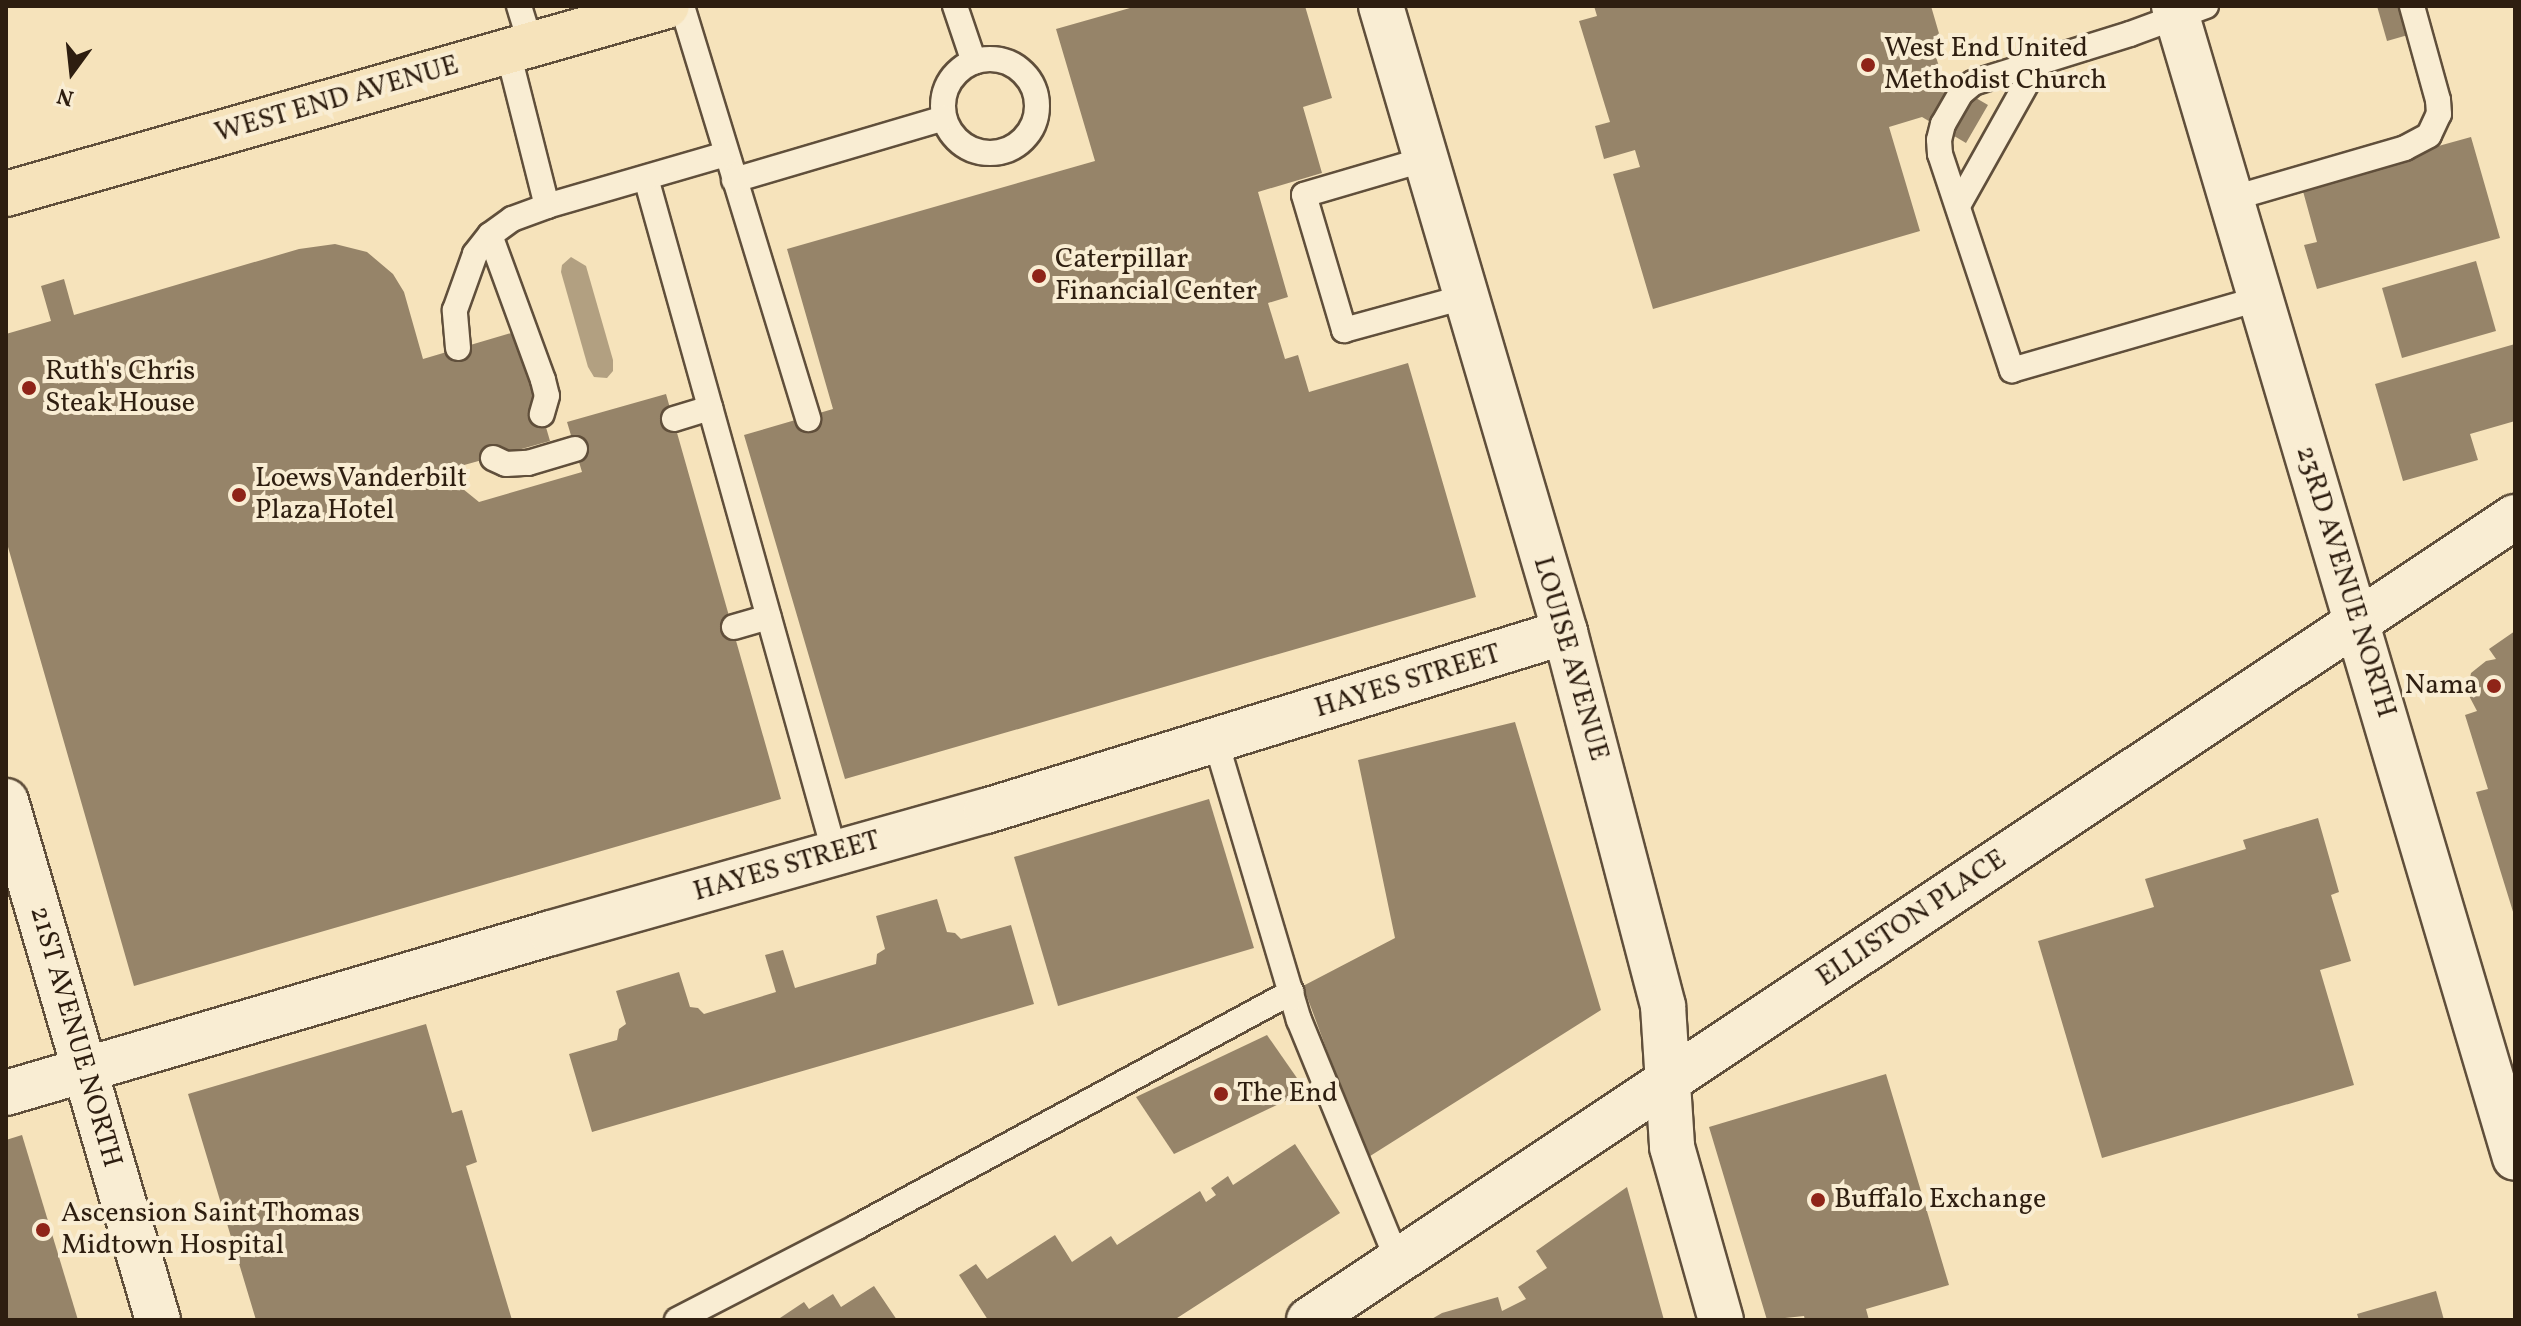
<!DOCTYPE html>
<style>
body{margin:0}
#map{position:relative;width:2521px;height:1326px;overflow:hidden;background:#f6e3bb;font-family:Vollkorn,serif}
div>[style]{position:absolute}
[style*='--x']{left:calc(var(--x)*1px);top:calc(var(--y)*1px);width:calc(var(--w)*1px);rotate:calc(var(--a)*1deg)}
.water>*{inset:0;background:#b2a081}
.building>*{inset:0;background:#968469}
.roads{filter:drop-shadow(2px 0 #604f3b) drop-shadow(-2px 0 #604f3b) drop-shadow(0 2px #604f3b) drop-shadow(0 -2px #604f3b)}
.service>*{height:24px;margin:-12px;padding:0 12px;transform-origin:12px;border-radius:12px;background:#f9edd3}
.service>.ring{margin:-12px;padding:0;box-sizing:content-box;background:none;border:24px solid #f9edd3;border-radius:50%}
.minor>*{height:44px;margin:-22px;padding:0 22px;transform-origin:22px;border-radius:22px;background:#f9edd3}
.tertiary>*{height:44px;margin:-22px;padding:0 22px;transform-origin:22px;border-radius:22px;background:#f9edd3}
.secondary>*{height:44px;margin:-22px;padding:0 22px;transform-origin:22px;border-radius:22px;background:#f9edd3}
.primary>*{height:44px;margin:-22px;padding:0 22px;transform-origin:22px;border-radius:22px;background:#f6e3bb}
.dots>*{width:22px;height:22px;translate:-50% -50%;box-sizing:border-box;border:4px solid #f9edd3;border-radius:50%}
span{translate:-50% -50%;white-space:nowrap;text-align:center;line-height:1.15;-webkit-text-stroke:8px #f9edd3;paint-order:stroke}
.poi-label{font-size:28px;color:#2e1e10}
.left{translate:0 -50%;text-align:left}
.right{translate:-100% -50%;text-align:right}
.street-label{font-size:28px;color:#2e1e10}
.frame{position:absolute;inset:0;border:8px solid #2e1e10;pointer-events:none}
.north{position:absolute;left:32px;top:32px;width:80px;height:80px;-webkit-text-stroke:6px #f9edd3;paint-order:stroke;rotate:195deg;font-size:22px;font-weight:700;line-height:32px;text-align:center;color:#2e1e10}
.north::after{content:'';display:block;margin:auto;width:28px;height:36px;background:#2e1e10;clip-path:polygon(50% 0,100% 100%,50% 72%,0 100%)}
</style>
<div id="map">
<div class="water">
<div style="clip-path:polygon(571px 257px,586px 266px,613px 360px,613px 371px,607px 378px,594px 377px,588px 367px,561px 272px,562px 265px)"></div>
</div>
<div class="building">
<div style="clip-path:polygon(1137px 6px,1305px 6px,1332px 98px,1303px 107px,1322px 173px,1258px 192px,1288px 297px,1268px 303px,1285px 359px,1298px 355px,1309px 392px,1408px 363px,1476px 597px,845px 779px,744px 435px,833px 409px,787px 249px,1095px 161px,1056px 29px)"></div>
<div style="clip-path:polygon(1594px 6px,1931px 6px,1945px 54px,1936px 57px,1943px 79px,1988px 105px,1966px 143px,1922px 117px,1889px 127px,1920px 231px,1653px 309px,1613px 174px,1640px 167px,1635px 150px,1604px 159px,1595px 126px,1610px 122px,1579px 21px,1597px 16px)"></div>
<div style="clip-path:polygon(2377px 6px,2423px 6px,2429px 29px,2387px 41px)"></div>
<div style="clip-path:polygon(2471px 137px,2500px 238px,2317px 289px,2304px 245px,2317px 242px,2301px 184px)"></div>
<div style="clip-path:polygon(335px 244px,367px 252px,393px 274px,404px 292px,423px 359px,518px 331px,550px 441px,457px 467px,463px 489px,479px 502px,582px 472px,567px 422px,666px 394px,781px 799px,134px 986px,6px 540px,6px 334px,51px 321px,41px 286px,64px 279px,74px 315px,299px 249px)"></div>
<div style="clip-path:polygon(2476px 261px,2496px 331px,2402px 358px,2382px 288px)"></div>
<div style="clip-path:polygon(2515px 344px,2515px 421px,2470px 434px,2478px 460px,2403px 481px,2375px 384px)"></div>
<div style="clip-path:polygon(2515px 631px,2515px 914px,2514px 915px,2476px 792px,2488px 789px,2465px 715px,2477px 711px,2467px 692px,2471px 673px,2486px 661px,2496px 659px,2489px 649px)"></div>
<div style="clip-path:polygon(1515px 722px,1601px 1010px,1367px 1158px,1303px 986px,1395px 938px,1358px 760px)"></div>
<div style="clip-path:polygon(1209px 799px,1254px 948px,1058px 1006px,1014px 857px)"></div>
<div style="clip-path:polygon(2318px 818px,2339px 892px,2331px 895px,2351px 961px,2320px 970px,2354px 1085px,2102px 1158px,2038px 941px,2154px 907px,2145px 879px,2246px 849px,2243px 840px)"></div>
<div style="clip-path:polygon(937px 899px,947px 932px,955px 933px,961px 939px,1011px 925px,1034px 1004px,592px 1132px,569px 1054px,617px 1040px,619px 1029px,626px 1024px,616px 991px,679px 972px,690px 1007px,698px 1008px,704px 1014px,776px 992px,765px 955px,783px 950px,795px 988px,876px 964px,877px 954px,885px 949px,876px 916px)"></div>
<div style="clip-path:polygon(426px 1024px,452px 1113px,462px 1110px,477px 1162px,466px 1166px,512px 1320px,256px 1320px,188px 1094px)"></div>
<div style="clip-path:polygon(1267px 1035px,1306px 1091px,1174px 1154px,1136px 1097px)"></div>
<div style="clip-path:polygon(1886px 1074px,1949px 1285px,1866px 1309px,1869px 1320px,1805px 1320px,1804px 1316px,1767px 1320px,1709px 1127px)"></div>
<div style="clip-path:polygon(22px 1135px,78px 1320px,6px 1320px,6px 1140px)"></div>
<div style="clip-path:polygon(1295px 1144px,1340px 1213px,1174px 1320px,988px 1320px,959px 1275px,976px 1264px,987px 1279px,1055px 1235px,1072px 1262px,1111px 1236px,1117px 1245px,1200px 1191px,1206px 1202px,1216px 1195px,1211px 1188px,1228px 1176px,1233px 1185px)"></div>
<div style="clip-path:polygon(1627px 1187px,1664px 1320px,1430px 1320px,1442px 1313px,1498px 1297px,1502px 1311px,1526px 1299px,1518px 1287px,1547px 1268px,1536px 1251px)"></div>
<div style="clip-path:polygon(874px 1286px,897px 1320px,777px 1320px,804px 1302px,809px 1309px,833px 1294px,841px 1307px)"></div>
<div style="clip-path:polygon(2436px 1291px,2444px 1320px,2359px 1320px,2357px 1314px)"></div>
</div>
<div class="roads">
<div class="service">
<div style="--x:519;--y:6;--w:41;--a:72.9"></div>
<div style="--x:682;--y:6;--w:432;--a:73"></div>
<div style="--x:955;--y:6;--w:59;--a:71.3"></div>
<div style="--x:2206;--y:6;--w:81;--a:159.8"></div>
<div style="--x:2130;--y:34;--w:164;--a:162.7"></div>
<div style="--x:1973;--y:83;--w:16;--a:140"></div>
<div style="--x:1961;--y:93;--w:36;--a:120"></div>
<div style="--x:1943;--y:124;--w:16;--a:104"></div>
<div style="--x:1939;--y:140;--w:14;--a:86"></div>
<div style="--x:1940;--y:154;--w:228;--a:71.6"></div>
<div style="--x:2012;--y:370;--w:256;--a:-16.1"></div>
<div class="ring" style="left:943px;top:59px;width:70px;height:70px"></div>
<div style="--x:1426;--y:159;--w:127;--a:163.6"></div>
<div style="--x:1304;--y:195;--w:141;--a:73.5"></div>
<div style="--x:1344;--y:330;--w:125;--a:-15.3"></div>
<div style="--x:646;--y:178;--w:702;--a:74.38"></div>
<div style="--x:734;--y:180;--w:219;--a:-16.4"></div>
<div style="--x:2230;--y:199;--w:182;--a:-16.2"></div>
<div style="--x:2405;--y:148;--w:27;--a:-28"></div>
<div style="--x:2429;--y:135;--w:23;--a:-65"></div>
<div style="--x:2439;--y:114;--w:14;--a:-94"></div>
<div style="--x:2438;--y:100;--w:98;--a:-105.5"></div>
<div style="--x:1959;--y:204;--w:162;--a:-60.7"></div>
<div style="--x:547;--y:206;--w:186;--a:-16.2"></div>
<div style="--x:490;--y:235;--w:154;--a:69.9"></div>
<div style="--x:543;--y:380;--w:16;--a:76"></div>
<div style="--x:547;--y:396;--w:19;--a:106"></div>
<div style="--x:458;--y:348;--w:38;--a:-95"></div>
<div style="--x:455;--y:310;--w:59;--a:-70.3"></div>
<div style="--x:475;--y:254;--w:24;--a:-52"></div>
<div style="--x:490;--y:235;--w:27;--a:-36"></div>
<div style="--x:512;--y:219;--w:37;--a:-20"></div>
<div style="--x:547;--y:206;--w:159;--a:-104.2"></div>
<div style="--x:674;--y:419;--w:38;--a:-17"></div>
<div style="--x:493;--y:458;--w:14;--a:25"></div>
<div style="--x:506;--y:464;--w:22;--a:-3"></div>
<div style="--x:528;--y:463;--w:49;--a:-16.6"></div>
<div style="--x:734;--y:627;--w:36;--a:-16"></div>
<div style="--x:1216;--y:742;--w:290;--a:73.4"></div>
<div style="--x:1299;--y:1020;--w:261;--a:67.7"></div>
<div style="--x:677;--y:1320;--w:203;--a:-27.3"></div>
<div style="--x:857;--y:1227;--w:494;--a:-28.4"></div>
</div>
<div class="minor">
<div style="--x:1381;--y:6;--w:652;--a:73.62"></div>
<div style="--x:1565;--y:632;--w:387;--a:75.3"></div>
<div style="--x:1663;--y:1006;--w:141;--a:86.3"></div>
<div style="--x:1672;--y:1147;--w:180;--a:74.2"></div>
<div style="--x:6;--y:1093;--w:568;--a:-16.36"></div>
<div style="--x:551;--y:933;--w:452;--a:-15.7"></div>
<div style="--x:986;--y:811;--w:606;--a:-17.18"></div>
</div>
<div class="tertiary">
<div style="--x:2174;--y:6;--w:1201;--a:73.51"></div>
</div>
<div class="secondary">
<div style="--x:6;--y:801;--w:541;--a:73.68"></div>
<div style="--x:1309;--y:1320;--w:1449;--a:-33.66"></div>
</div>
<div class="primary">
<div style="--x:6;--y:194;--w:687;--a:-15.88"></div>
</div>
</div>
<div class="dots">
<div style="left:1868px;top:65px;background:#8f2418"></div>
<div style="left:1039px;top:276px;background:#8f2418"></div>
<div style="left:29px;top:388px;background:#8f2418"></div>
<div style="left:239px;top:495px;background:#8f2418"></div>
<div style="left:2494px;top:686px;background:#8f2418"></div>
<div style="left:1221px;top:1094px;background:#8f2418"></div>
<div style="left:1818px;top:1200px;background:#8f2418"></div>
<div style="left:43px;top:1230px;background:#8f2418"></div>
</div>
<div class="poi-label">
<span class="left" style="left:1884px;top:65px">West End United<br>Methodist Church</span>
<span class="left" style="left:1055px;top:276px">Caterpillar<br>Financial Center</span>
<span class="left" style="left:45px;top:388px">Ruth's Chris<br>Steak House</span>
<span class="left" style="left:255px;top:495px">Loews Vanderbilt<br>Plaza Hotel</span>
<span class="right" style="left:2478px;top:686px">Nama</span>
<span class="left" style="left:1237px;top:1094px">The End</span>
<span class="left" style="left:1834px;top:1200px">Buffalo Exchange</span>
<span class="left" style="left:61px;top:1230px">Ascension Saint Thomas<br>Midtown Hospital</span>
</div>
<div class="street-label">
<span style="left:337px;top:100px;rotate:-16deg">WEST END AVENUE</span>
<span style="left:2345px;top:582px;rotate:73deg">23RD AVENUE NORTH</span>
<span style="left:1570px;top:659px;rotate:74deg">LOUISE AVENUE</span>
<span style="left:1408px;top:682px;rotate:-17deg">HAYES STREET</span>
<span style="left:787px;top:867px;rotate:-16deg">HAYES STREET</span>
<span style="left:1912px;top:919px;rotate:-34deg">ELLISTON PLACE</span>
<span style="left:75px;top:1037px;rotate:74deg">21ST AVENUE NORTH</span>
</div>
<div class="frame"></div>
<div class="north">N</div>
</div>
